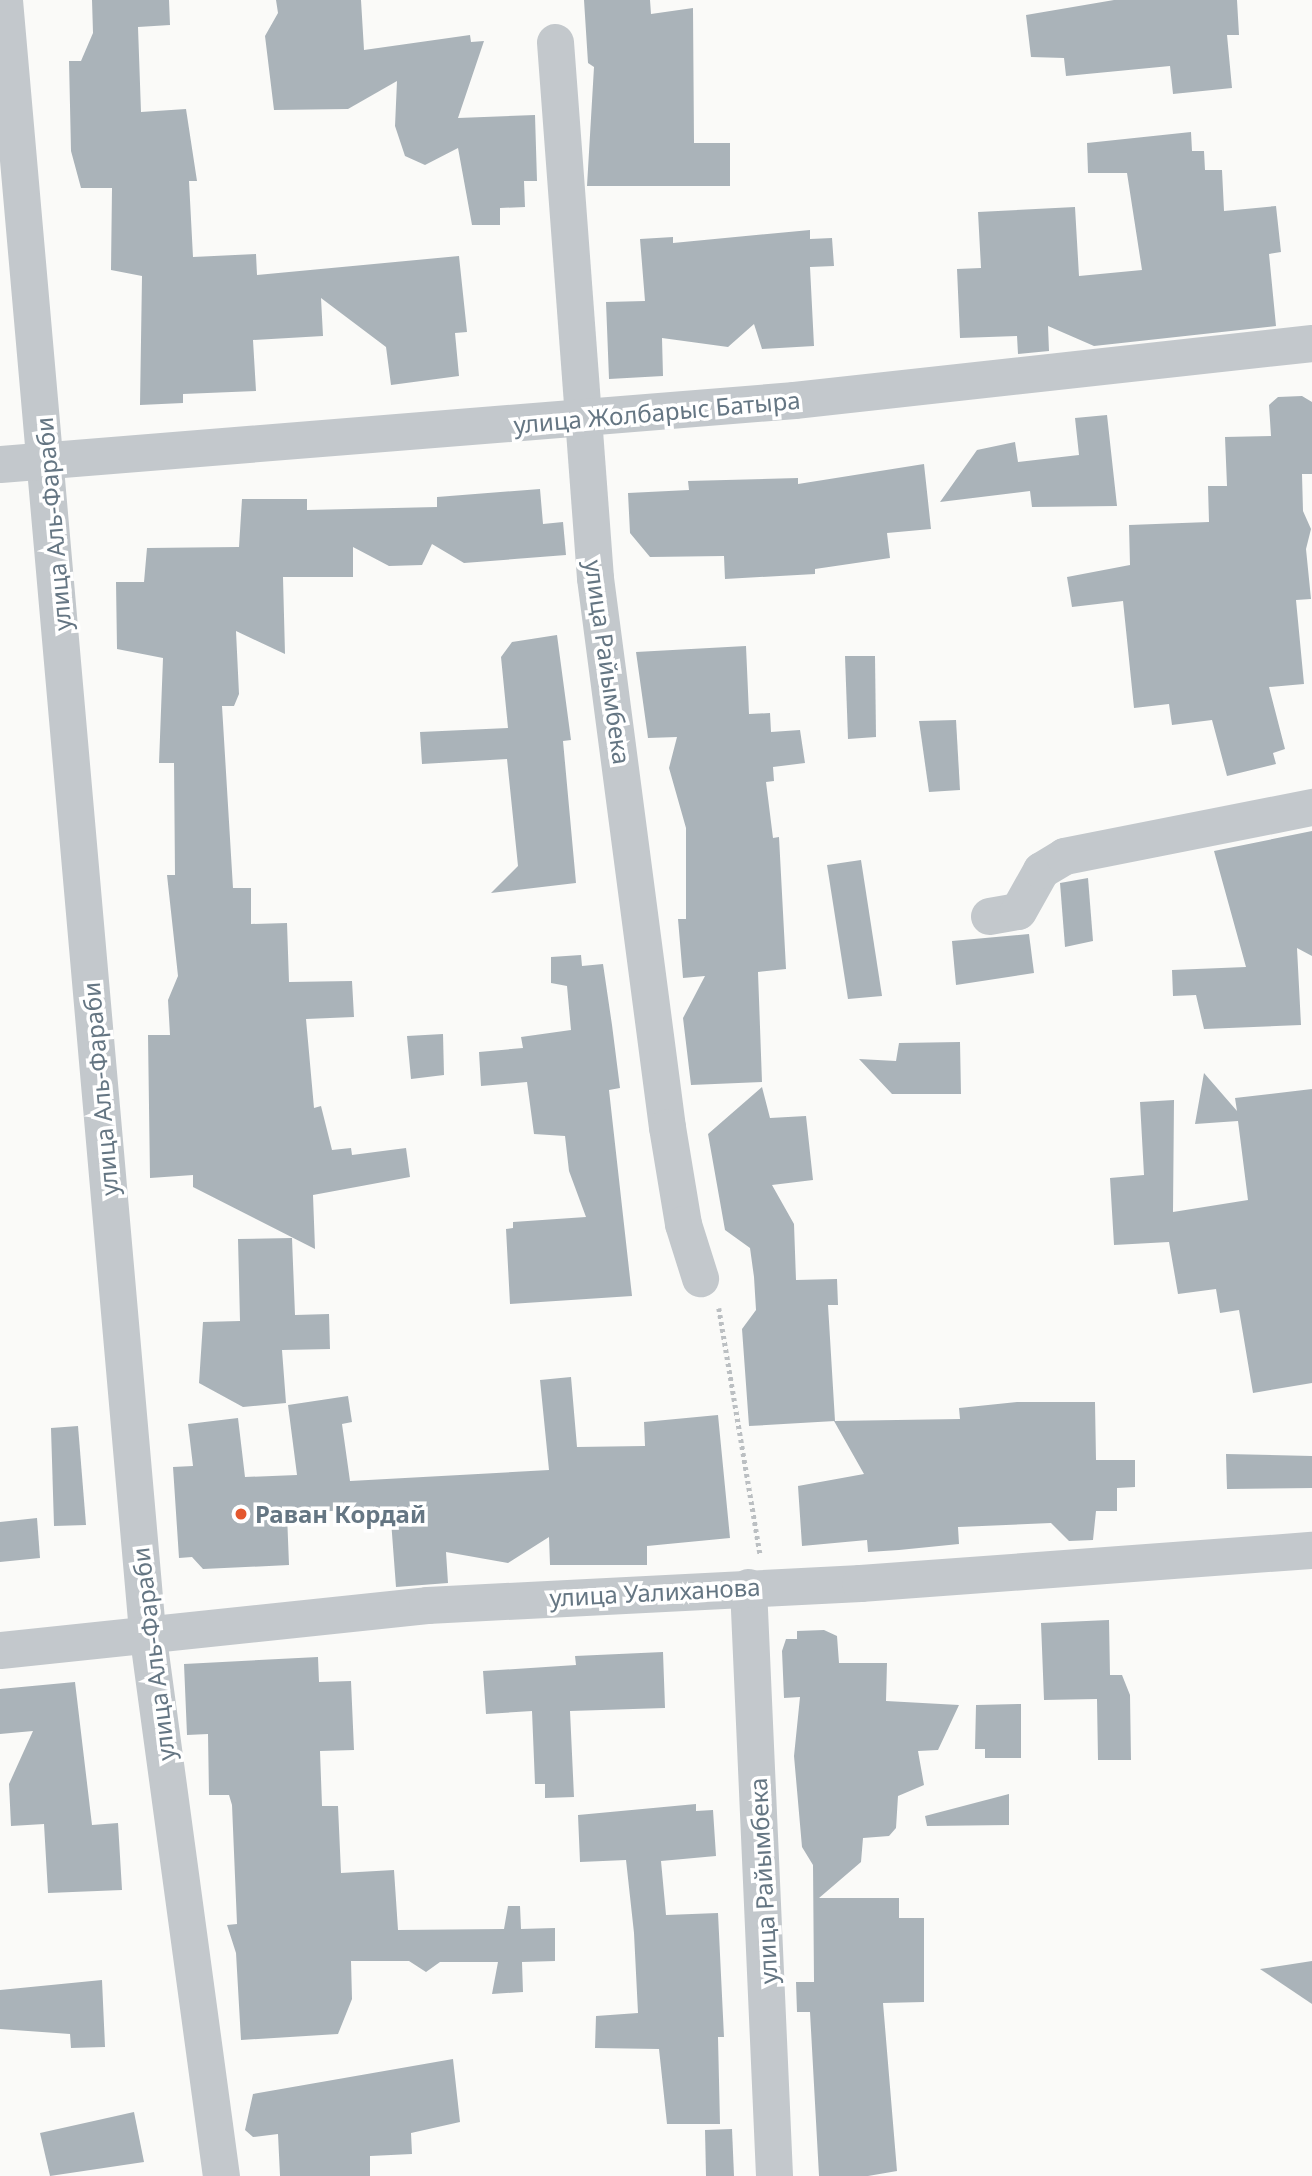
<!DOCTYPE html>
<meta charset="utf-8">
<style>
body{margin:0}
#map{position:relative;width:1312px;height:2176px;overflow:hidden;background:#fafaf8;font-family:"Noto Sans",sans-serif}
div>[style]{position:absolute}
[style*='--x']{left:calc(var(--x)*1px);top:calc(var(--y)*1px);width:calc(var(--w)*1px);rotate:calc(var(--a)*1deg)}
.building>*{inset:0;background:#aab3b9}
.path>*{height:4.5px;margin-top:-2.25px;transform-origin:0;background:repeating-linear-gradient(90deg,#bbbfc2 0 3.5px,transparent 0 7px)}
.minor>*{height:37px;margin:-18.5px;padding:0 18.5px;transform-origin:18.5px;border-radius:18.5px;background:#c3c8cc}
.dots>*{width:19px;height:19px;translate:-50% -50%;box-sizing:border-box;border:4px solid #fff;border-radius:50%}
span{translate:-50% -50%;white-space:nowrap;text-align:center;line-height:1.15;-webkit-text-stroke:7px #fff;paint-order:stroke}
.street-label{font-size:24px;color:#657683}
.poi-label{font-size:24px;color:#657683;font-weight:700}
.left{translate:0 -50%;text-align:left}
</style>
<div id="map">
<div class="building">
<div style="clip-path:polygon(92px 0,169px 0,170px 25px,138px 27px,141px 112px,186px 109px,197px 181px,189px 181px,193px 257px,256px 254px,257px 275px,459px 256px,467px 332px,455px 333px,459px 376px,391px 385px,386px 347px,321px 298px,323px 336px,253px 340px,256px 391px,183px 394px,183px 403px,140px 405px,142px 276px,111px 270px,112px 188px,81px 188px,71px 151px,69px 61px,81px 61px,93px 33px)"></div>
<div style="clip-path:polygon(276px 0,361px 0,364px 50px,470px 35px,471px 42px,484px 41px,458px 118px,535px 115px,537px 181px,524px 181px,525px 207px,500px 208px,500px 225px,472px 225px,458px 148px,425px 165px,405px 156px,395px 126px,397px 81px,348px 109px,274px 110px,265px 36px,278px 13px)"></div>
<div style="clip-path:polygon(584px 0,650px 0,651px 14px,693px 8px,694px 143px,730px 143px,730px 186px,587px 186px,594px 67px,588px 63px)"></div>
<div style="clip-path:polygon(1114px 0,1237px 0,1239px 35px,1227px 35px,1232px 88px,1173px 94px,1170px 66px,1066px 76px,1064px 58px,1031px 57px,1026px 15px)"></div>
<div style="clip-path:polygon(1191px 132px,1192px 151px,1204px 151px,1205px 170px,1222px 170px,1224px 211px,1276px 206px,1281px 252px,1269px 254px,1276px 326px,1094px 346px,1048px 326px,1049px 351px,1018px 354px,1017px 336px,960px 338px,957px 269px,981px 268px,978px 212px,1075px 207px,1079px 276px,1142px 270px,1127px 173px,1088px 173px,1087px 143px)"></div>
<div style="clip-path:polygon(810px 230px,810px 239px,832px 238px,834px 266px,810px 267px,814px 346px,762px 349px,754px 324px,728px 347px,662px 338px,663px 376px,609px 379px,606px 302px,645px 301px,640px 239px,673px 237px,673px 243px)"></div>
<div style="clip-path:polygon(1302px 396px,1312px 402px,1312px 474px,1302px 474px,1303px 511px,1311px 529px,1306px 549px,1311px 599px,1296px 600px,1304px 684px,1269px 687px,1285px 749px,1273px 753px,1276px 764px,1227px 776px,1212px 720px,1172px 725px,1169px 704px,1134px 708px,1123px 601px,1072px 607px,1067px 577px,1130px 565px,1129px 525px,1209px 522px,1208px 486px,1227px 486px,1225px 437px,1271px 436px,1269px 405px,1278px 397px)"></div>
<div style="clip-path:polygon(1107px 415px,1117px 506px,1032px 507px,1030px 491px,940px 502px,977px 450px,1015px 442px,1018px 462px,1079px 455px,1075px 418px)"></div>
<div style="clip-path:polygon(924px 464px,931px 529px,887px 533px,890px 558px,815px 569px,815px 574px,725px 579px,724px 556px,650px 557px,630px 533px,628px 493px,689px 490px,688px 481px,798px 478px,798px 484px)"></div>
<div style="clip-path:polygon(540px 489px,543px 524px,563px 522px,566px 555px,464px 563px,432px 544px,422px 565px,389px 566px,353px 547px,353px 577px,283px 577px,285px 654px,236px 631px,239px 694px,234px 706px,222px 706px,233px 888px,251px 888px,251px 924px,287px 923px,289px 982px,352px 981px,354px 1017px,306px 1019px,314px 1108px,321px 1106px,332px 1150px,351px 1148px,352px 1155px,406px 1148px,410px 1177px,313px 1195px,315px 1249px,193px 1187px,193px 1175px,150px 1178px,148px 1035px,170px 1035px,168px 1000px,178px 976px,167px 875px,175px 875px,174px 763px,159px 763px,163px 658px,117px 649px,116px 582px,144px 582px,147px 548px,239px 547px,242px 499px,307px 499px,307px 510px,437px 507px,437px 497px)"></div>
<div style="clip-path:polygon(557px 635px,571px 740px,563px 741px,576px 883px,491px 893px,518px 866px,507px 759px,422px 764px,420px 732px,508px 728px,501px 657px,512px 642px)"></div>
<div style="clip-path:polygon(746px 646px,749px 714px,770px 713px,771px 732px,800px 730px,805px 763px,773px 767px,774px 781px,766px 782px,773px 838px,779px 837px,786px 969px,758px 972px,762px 1082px,691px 1085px,683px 1018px,705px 976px,683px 978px,678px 919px,686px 919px,686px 828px,669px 768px,677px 737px,648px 738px,636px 652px)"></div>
<div style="clip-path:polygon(845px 656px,875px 656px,876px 737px,848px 739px)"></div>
<div style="clip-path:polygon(956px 720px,960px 790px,929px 792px,919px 721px)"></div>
<div style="clip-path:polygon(1312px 831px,1312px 956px,1297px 948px,1301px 1025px,1204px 1029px,1196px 995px,1173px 996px,1172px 970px,1246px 967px,1214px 851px)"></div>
<div style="clip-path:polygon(861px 860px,882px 996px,848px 999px,827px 865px)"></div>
<div style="clip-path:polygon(1088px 878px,1093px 941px,1065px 947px,1060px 883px)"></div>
<div style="clip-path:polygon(1029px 934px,1034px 973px,956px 985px,952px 941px)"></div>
<div style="clip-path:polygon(581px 955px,582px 966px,603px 964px,612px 1025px,620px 1088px,609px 1090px,632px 1296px,510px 1304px,506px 1229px,513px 1228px,513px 1222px,586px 1217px,569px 1171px,565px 1136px,534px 1134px,527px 1082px,481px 1086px,479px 1052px,523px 1048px,521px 1037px,571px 1030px,567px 986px,551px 983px,551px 957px)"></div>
<div style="clip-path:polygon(443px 1034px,444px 1075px,411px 1079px,407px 1036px)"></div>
<div style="clip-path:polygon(960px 1042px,961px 1094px,892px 1094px,859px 1059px,896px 1061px,899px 1043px)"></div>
<div style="clip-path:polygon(1204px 1073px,1237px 1111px,1235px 1098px,1312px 1089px,1312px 1383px,1253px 1393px,1239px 1310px,1220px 1313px,1216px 1289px,1178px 1294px,1169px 1242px,1114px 1245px,1110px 1178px,1144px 1175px,1140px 1102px,1174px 1100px,1173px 1212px,1248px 1200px,1238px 1121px,1195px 1124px)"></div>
<div style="clip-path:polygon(762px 1087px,770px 1118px,806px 1116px,813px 1180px,772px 1185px,794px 1224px,796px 1280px,837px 1279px,838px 1305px,828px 1305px,835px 1421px,749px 1426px,742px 1329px,756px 1310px,754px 1277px,750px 1248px,725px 1230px,708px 1134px)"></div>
<div style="clip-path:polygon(292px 1238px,295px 1315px,329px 1314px,330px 1349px,282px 1350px,286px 1403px,243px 1407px,199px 1383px,203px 1322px,240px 1321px,238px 1239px)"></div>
<div style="clip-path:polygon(571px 1377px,577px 1447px,645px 1446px,644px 1422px,718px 1415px,730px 1538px,647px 1546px,647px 1565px,550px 1565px,549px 1537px,508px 1563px,446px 1552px,448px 1583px,396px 1587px,390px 1507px,287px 1514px,289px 1565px,203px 1569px,192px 1557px,179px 1558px,173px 1467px,193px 1466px,188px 1424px,238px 1418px,245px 1477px,297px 1475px,288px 1405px,348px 1396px,352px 1422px,342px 1424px,350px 1481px,549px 1470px,540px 1380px)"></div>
<div style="clip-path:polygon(1017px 1402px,1095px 1402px,1096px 1460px,1135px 1460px,1135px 1487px,1117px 1488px,1117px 1511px,1096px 1511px,1093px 1540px,1069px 1541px,1051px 1523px,958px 1527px,959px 1544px,899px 1550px,868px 1552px,867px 1540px,802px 1546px,798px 1486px,864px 1474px,834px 1421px,960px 1419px,959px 1408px)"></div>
<div style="clip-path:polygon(78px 1426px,86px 1525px,54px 1526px,51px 1428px)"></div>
<div style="clip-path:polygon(1226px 1454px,1312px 1456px,1312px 1488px,1227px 1489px)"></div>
<div style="clip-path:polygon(37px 1518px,40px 1558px,0 1562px,0 1522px)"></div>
<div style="clip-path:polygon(1109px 1620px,1110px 1675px,1122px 1675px,1130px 1695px,1131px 1760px,1098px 1760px,1097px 1699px,1044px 1700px,1041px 1623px)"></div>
<div style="clip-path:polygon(824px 1630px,837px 1636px,839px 1663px,887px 1663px,886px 1701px,959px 1705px,938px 1750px,918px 1751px,924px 1785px,898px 1796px,896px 1828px,889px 1836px,863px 1838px,861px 1862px,819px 1898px,899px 1898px,899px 1918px,924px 1918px,924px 2002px,883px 2003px,897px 2171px,868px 2176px,819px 2176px,810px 2012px,797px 2012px,796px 1982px,814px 1982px,813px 1865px,802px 1847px,794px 1756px,800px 1697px,784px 1698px,782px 1651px,786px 1639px,797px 1639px,797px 1631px)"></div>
<div style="clip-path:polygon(663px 1652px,665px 1708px,570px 1711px,574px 1797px,545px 1798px,545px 1784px,535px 1784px,532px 1711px,486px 1714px,483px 1671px,576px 1665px,575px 1656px)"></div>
<div style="clip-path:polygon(318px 1657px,319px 1682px,351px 1681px,354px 1750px,320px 1751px,322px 1806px,338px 1806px,341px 1873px,394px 1870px,398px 1930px,504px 1929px,508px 1906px,520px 1906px,521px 1929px,555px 1928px,555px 1961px,522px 1962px,523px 1992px,492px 1994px,498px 1962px,440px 1962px,426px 1972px,409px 1961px,351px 1961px,352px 1999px,338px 2034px,241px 2040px,236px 1953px,227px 1925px,237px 1924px,232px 1805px,229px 1795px,209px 1795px,208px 1734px,187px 1735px,184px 1664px)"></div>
<div style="clip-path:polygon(75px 1682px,92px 1825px,118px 1823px,122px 1890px,48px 1893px,44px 1824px,11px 1826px,9px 1784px,33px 1731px,0 1734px,0 1689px)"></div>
<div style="clip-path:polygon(1021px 1704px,1021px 1758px,985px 1758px,985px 1749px,975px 1749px,976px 1705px)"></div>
<div style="clip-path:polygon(1009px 1794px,1009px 1825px,927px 1826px,925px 1816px)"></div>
<div style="clip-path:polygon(696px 1804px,696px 1811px,713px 1810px,716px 1856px,661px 1861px,666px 1915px,718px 1913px,724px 2037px,718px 2037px,720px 2124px,667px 2124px,659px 2049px,595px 2048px,596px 2016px,638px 2013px,634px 1933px,626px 1860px,580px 1862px,578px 1815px)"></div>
<div style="clip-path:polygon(1312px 1961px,1312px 2004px,1260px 1969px)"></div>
<div style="clip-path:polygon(102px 1980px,105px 2047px,71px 2048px,70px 2034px,0 2029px,0 1990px)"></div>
<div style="clip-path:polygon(453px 2059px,460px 2122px,411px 2133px,412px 2154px,370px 2156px,370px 2176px,280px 2176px,278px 2134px,253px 2137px,245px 2130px,253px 2094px)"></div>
<div style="clip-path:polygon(134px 2112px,144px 2162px,50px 2176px,40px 2133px)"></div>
<div style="clip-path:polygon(732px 2129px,734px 2176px,706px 2176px,705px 2130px)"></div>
</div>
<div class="path">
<div style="--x:719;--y:1308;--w:249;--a:80.5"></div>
</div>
<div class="minor">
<div style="--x:4;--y:0;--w:1637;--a:84.99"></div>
<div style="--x:147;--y:1631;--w:550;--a:82.27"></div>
<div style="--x:555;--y:42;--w:537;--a:85.73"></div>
<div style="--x:595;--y:578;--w:554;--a:82.53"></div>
<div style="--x:667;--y:1127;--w:98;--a:80.6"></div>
<div style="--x:683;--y:1224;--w:57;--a:72.5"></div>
<div style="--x:0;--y:464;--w:797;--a:-4.61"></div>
<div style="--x:794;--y:400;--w:521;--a:-6.28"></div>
<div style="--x:989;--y:916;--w:29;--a:-10"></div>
<div style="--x:1018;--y:911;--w:47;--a:-60.7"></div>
<div style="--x:1041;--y:870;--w:27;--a:-31"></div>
<div style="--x:1064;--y:856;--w:253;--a:-11.2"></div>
<div style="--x:748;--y:1587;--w:590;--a:87.47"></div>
<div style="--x:0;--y:1650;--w:429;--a:-6"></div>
<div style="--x:427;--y:1605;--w:434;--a:-2.9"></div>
<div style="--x:860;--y:1583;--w:453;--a:-4.2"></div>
</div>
<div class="dots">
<div style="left:241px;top:1514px;background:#e4572e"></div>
</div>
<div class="street-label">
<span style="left:657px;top:412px;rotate:-5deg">улица Жолбарыс Батыра</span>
<span style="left:53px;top:524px;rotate:-95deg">улица Аль-Фараби</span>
<span style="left:608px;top:662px;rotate:82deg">улица Райымбека</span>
<span style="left:100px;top:1089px;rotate:-95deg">улица Аль-Фараби</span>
<span style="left:655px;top:1592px;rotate:-3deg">улица Уалиханова</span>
<span style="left:153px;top:1654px;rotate:-97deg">улица Аль-Фараби</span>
<span style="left:763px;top:1881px;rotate:-93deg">улица Райымбека</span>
</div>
<div class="poi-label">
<span class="left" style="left:255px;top:1514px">Раван Кордай</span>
</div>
</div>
